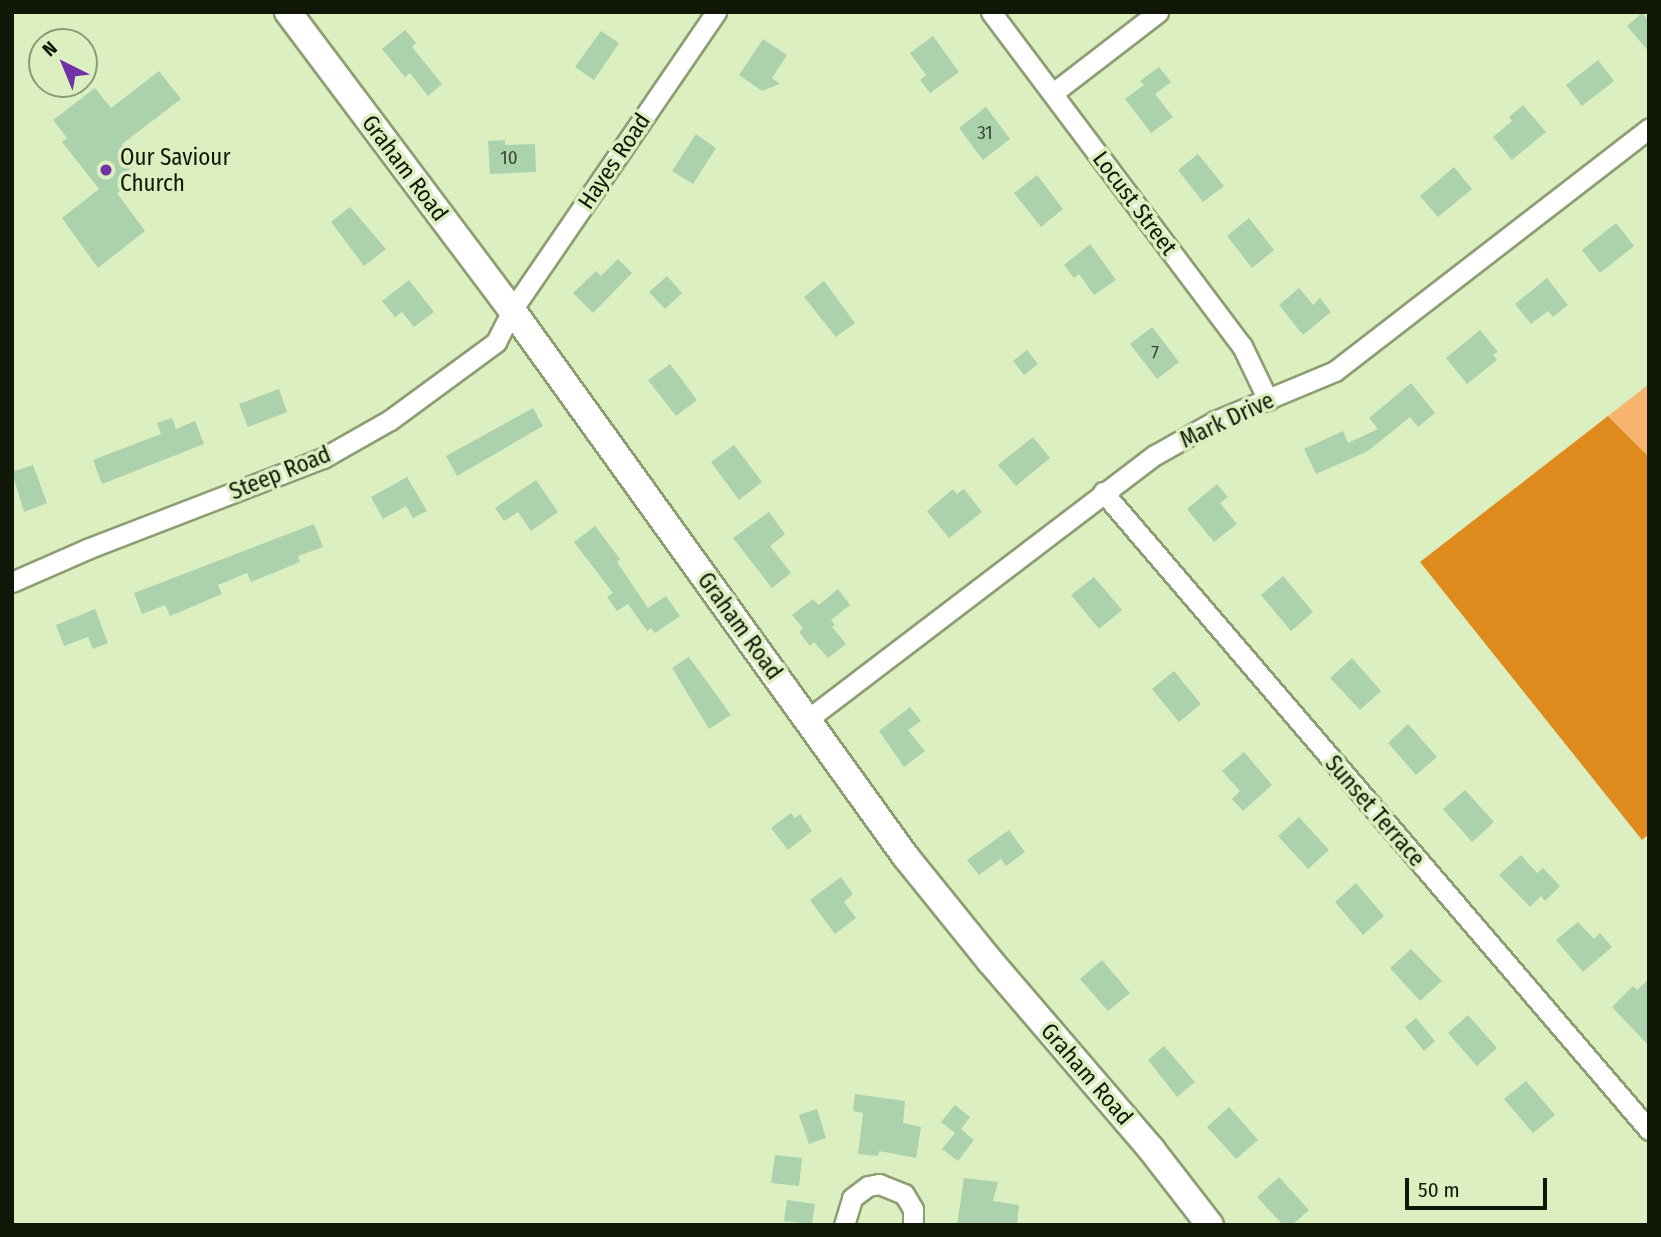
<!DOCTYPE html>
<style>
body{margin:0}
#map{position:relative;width:1661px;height:1237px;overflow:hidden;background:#dbefc0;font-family:"Fira Sans Condensed",sans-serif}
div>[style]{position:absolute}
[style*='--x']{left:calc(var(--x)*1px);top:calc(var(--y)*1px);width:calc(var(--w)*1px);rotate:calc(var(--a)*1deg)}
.green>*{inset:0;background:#f8b56f}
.forest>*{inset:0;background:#de8a1c}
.building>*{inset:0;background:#acd2ad}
.roads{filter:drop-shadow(2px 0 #8d9e73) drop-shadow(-2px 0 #8d9e73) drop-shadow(0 2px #8d9e73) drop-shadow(0 -2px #8d9e73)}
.street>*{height:19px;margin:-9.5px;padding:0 9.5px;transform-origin:9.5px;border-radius:9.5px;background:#fff}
.secondary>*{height:26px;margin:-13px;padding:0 13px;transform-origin:13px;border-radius:13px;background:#fff}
.dots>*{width:19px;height:19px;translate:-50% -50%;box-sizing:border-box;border:4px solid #dbefc0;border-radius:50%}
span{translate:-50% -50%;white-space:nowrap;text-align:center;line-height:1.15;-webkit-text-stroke:7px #dbefc0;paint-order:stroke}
.number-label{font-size:19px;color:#384630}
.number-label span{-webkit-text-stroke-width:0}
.poi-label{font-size:23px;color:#111707}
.left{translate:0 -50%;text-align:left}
.street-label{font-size:23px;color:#111707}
.frame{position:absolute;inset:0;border:14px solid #111707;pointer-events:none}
.north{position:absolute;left:28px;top:28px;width:70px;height:70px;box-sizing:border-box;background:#dbefc0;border:2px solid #8a9976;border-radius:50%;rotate:317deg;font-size:19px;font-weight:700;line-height:28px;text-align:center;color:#111707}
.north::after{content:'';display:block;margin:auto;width:24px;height:32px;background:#7231a6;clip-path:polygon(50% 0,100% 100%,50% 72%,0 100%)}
.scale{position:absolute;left:1405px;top:1178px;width:142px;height:32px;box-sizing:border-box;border:4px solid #111707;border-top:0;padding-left:9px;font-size:21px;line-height:24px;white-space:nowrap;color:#111707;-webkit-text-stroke:5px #dbefc0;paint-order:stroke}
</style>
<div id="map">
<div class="green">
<div style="clip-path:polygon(1649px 384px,1649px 457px,1608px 416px)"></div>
</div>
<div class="forest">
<div style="clip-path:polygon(1608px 416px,1649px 457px,1649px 834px,1642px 840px,1420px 562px)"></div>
</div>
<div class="building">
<div style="clip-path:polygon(1642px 13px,1649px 21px,1649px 52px,1627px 26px)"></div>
<div style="clip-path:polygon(405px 30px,416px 43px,412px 47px,442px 84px,428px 96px,410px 73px,405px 77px,382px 49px)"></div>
<div style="clip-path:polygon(601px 31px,619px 43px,594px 80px,575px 67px)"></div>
<div style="clip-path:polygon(933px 36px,959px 72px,930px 93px,920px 80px,926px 75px,910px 53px)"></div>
<div style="clip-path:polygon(763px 39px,787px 55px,772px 78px,780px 84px,762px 91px,739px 75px)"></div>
<div style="clip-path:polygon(1598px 60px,1614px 81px,1582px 106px,1566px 85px)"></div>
<div style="clip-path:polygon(1159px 67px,1171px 82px,1155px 94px,1173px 117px,1151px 133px,1125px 99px,1144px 85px,1140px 81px)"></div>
<div style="clip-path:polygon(159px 71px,181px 99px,122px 144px,137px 164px,121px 176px,123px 180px,117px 185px,121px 190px,117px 193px,145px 231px,98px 268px,62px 218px,99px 189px,62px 142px,67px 138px,53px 120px,95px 88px,111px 108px)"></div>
<div style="clip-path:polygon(1523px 105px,1546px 132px,1512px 160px,1493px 137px,1512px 121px,1509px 117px)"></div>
<div style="clip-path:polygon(986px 107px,1010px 139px,983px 160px,959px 128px)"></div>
<div style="clip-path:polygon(696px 134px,716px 148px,693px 184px,672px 171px)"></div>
<div style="clip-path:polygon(505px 140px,505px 145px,535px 144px,536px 172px,490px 174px,488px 141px)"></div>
<div style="clip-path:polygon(1198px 154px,1224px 186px,1203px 202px,1178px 170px)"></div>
<div style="clip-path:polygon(1454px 167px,1472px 189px,1438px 217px,1420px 196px)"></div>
<div style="clip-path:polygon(1037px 175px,1063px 209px,1041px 227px,1014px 193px)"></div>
<div style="clip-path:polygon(350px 207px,386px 249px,364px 266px,331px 222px)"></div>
<div style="clip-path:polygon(1249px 218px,1274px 250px,1252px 268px,1227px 236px)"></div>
<div style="clip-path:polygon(1616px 223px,1634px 246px,1600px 273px,1582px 250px)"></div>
<div style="clip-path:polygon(1090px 244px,1116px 280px,1094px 295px,1079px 274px,1074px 278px,1064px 265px)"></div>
<div style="clip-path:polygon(618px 259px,632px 273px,593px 313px,573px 293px,596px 271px,601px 276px)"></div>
<div style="clip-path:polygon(667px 276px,682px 293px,665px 309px,649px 292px)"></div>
<div style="clip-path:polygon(1547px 278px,1568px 305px,1553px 317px,1548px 311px,1531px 324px,1515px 304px)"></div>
<div style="clip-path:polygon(409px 280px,434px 312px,414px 327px,402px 312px,395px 317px,382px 301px)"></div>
<div style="clip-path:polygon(824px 281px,855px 323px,836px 337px,804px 297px)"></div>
<div style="clip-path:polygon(1299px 288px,1313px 305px,1320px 298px,1331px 312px,1303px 335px,1279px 305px)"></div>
<div style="clip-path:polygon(1152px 327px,1179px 362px,1157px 379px,1130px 344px)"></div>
<div style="clip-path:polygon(1480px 330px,1498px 352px,1493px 355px,1497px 360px,1467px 384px,1446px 358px)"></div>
<div style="clip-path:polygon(1027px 350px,1038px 364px,1024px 375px,1013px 361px)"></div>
<div style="clip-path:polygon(670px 364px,697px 400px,676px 416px,648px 380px)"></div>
<div style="clip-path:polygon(1411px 383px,1435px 413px,1418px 427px,1410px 417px,1368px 451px,1316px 474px,1304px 449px,1343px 431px,1348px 443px,1378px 429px,1369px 418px)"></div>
<div style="clip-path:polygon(279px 389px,287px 412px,248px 427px,239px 404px)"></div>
<div style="clip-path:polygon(533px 408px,543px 426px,457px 476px,446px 456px)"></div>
<div style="clip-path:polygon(172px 418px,176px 429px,195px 421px,204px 444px,102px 484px,93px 460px,161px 434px,157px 423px)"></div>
<div style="clip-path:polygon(1033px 437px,1050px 458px,1016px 486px,998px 465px)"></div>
<div style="clip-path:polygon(734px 445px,762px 482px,739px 500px,711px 462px)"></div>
<div style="clip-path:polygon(33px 465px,47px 503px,24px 512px,12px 472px)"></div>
<div style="clip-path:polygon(407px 477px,427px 511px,413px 518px,406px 506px,383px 519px,371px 497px)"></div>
<div style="clip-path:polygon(536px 480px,558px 512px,531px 531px,518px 512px,504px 521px,495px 508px)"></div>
<div style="clip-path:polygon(1217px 484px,1228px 497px,1220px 503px,1237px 524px,1214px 542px,1187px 509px)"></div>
<div style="clip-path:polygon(953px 489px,957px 494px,964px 489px,982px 512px,949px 538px,927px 511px)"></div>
<div style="clip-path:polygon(769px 512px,785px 534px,770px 546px,791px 573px,772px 588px,733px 538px)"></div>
<div style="clip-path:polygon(314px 524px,323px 547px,298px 556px,300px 562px,251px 582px,247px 573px,218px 585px,222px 594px,170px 616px,165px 605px,142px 614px,134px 593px)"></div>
<div style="clip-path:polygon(595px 526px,620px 559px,617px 562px,648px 608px,666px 596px,680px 616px,655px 633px,651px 628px,647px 631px,628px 604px,617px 611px,607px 597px,613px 593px,574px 542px)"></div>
<div style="clip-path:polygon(1283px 576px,1313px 612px,1291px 631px,1261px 595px)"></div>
<div style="clip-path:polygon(1094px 577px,1122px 610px,1099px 629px,1071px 595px)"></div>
<div style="clip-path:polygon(838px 589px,850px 605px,831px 620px,835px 625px,832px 627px,846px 644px,828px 658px,814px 642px,810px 646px,799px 632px,803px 628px,792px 615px,813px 599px,819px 605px)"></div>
<div style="clip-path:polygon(95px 609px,108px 643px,93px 649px,88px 637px,64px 646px,56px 625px)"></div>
<div style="clip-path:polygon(689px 657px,731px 715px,709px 729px,672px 668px)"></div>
<div style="clip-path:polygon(1352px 658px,1381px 691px,1360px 710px,1330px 678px)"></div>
<div style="clip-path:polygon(1174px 671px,1201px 704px,1179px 722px,1152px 689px)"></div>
<div style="clip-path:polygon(910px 707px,921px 721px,908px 730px,925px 751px,904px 767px,879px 731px)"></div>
<div style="clip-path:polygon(1408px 724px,1437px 757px,1416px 775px,1388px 743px)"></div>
<div style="clip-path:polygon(1244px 752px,1272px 785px,1243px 811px,1232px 799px,1240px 791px,1222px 771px)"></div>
<div style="clip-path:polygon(1465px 790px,1494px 822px,1472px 842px,1443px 809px)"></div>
<div style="clip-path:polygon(791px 813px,795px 818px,800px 814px,812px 831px,788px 850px,771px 828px)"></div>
<div style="clip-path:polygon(1299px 817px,1329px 850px,1308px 869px,1278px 836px)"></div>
<div style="clip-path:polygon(1009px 830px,1025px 852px,1006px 866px,1001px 859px,979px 875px,967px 860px)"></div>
<div style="clip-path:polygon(1521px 855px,1537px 873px,1543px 868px,1560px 886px,1545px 901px,1541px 896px,1530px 907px,1499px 875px)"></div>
<div style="clip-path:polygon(841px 877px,853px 894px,844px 902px,856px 918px,835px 934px,810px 900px)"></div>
<div style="clip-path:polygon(1356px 883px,1384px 916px,1363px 935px,1335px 902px)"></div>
<div style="clip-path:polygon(1578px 922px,1594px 939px,1600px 933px,1612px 947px,1583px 972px,1556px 940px)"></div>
<div style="clip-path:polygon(1411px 949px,1442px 981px,1420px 1001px,1390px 968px)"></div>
<div style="clip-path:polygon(1102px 960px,1130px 993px,1108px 1011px,1080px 979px)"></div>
<div style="clip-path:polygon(1649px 979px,1649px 1046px,1612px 1007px,1633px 986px,1637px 990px)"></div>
<div style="clip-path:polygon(1468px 1015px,1497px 1048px,1477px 1066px,1448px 1033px)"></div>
<div style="clip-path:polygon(1416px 1018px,1435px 1041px,1424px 1051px,1405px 1027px)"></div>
<div style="clip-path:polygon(1164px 1046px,1195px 1082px,1177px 1097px,1148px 1060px)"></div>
<div style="clip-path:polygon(1526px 1081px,1555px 1115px,1533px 1133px,1504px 1099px)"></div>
<div style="clip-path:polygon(855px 1094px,905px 1101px,903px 1123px,921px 1127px,916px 1158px,879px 1151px,878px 1156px,858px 1154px,863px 1113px,853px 1111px)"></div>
<div style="clip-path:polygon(955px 1105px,970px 1117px,961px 1129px,974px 1140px,958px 1161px,942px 1149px,955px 1133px,941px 1122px)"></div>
<div style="clip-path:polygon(1229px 1107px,1258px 1140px,1236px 1159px,1207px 1127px)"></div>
<div style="clip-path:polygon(817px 1109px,826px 1138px,809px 1144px,799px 1115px)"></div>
<div style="clip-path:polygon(775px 1155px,802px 1158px,799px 1186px,771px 1183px)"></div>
<div style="clip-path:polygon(1279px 1177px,1309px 1210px,1292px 1225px,1283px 1225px,1257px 1197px)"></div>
<div style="clip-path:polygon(964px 1178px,998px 1182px,993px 1201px,1019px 1205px,1017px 1225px,957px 1225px)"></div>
<div style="clip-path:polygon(787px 1200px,815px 1204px,812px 1224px,784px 1221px)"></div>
</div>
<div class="roads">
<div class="street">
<div style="--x:991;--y:12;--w:418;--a:53.1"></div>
<div style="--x:1242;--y:346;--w:60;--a:64.3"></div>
<div style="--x:1053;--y:93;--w:133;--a:-37.6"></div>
<div style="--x:1103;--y:492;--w:840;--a:49.44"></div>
<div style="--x:12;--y:582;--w:82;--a:-23.7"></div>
<div style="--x:87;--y:549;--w:253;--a:-21.1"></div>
<div style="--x:323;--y:458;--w:77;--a:-29.6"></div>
<div style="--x:390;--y:420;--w:132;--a:-36.3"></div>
<div style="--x:496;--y:342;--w:36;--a:-63"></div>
<div style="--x:512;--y:310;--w:361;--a:-55.6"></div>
<div style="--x:808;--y:719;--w:436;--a:-37.3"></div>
<div style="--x:1155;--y:455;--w:69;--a:-29.5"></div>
<div style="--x:1215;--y:421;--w:130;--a:-22.6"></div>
<div style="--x:1335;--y:371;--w:397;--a:-37.7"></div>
<div style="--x:844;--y:1225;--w:28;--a:-73"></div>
<div style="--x:852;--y:1198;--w:20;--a:-37"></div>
<div style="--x:868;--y:1186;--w:11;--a:-10"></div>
<div style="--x:879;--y:1184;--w:27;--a:22"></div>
<div style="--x:904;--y:1194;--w:17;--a:59"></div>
<div style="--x:913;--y:1209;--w:16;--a:90"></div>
</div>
<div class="secondary">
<div style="--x:288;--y:12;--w:373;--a:53.1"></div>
<div style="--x:512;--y:310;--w:674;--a:54.24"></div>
<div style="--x:906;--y:857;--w:134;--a:51.1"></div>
<div style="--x:990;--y:961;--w:248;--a:49.4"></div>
<div style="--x:1151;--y:1149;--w:96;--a:52.2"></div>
</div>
</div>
<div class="dots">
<div style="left:106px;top:170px;background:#7231a6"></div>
</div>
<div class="number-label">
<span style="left:985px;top:133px">31</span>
<span style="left:509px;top:158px">10</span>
<span style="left:1155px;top:353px">7</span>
</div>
<div class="poi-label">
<span class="left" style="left:120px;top:170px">Our Saviour<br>Church</span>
</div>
<div class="street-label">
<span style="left:614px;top:161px;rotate:-56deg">Hayes Road</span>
<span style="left:405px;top:168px;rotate:53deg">Graham Road</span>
<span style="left:1135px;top:203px;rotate:53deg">Locust Street</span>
<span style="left:1227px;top:420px;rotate:-25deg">Mark Drive</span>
<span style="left:280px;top:473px;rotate:-22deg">Steep Road</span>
<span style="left:740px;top:626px;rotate:54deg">Graham Road</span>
<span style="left:1375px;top:811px;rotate:49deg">Sunset Terrace</span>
<span style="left:1087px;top:1074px;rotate:49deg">Graham Road</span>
</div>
<div class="frame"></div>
<div class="north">N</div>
<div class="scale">50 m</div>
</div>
